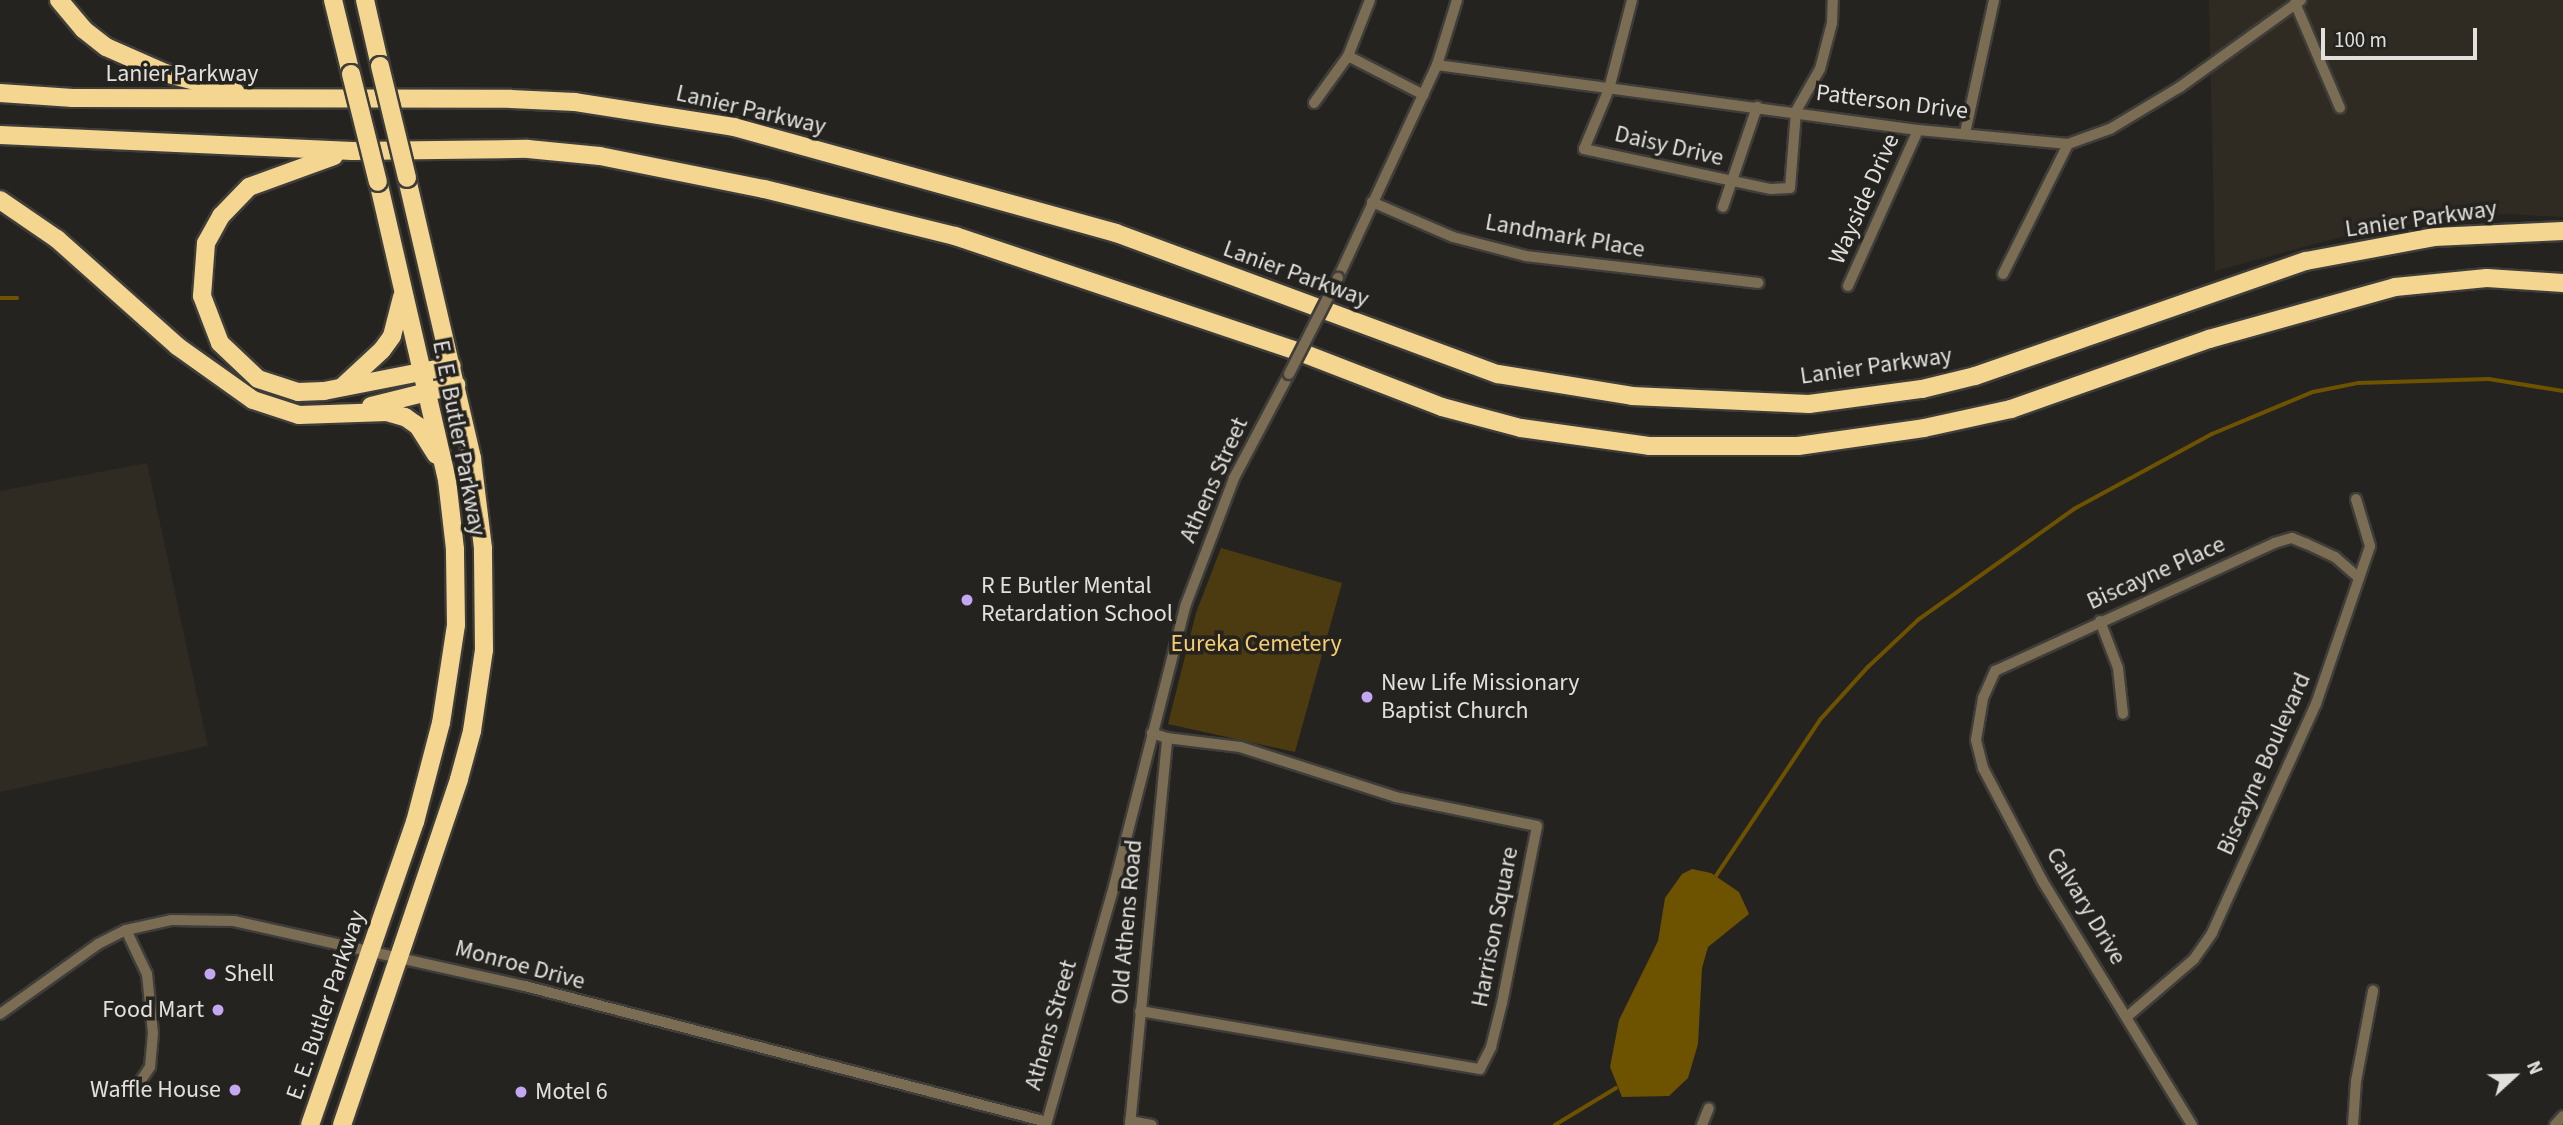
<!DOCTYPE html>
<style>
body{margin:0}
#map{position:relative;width:2563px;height:1125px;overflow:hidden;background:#25231f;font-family:"Source Sans 3",sans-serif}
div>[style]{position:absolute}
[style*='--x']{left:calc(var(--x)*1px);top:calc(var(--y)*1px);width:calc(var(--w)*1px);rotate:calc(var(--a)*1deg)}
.built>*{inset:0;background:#2f2b22}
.green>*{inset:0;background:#4c3b11}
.water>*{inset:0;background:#6d5200}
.stream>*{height:3.5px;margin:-1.75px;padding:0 1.75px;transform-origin:1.75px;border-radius:1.75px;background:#6d5200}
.roads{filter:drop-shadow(2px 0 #3f3d3a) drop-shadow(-2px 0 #3f3d3a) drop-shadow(0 2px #3f3d3a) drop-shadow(0 -2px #3f3d3a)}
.street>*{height:10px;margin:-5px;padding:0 5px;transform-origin:5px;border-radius:5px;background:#7a6d53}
.highway>*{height:18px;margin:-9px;padding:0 9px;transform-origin:9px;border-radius:9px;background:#f4d691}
.bridges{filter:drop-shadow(2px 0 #3f3d3a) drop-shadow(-2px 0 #3f3d3a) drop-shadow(0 2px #3f3d3a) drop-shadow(0 -2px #3f3d3a)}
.street-bridge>*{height:10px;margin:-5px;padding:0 5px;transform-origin:5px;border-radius:5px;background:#7a6d53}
.highway-bridge>*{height:18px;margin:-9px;padding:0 9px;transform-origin:9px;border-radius:9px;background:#f4d691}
.dots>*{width:19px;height:19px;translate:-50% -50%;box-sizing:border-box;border:4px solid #25231f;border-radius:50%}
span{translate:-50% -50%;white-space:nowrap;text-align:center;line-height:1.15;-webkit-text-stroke:7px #25231f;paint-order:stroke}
.street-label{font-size:24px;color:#e1e0dd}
.poi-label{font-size:24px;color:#e1e0dd}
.left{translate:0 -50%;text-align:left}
.right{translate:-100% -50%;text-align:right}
.park-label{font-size:24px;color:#f7ce6f}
.north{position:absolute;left:2479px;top:1041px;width:70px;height:70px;-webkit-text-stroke:5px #25231f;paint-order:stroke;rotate:68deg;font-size:19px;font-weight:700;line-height:28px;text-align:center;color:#e1e0dd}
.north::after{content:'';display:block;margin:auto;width:24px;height:32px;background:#e1e0dd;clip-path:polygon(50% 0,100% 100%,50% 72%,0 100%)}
.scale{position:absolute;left:2321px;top:28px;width:156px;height:32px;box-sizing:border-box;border:4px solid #e1e0dd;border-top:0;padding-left:9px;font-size:21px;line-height:24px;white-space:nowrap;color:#e1e0dd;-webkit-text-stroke:5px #25231f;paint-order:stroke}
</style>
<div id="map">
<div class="built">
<div style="clip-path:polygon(2209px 0,2563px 0,2563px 217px,2505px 214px,2378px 227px,2215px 271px)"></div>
<div style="clip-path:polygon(147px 463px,208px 746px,0 792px,0 491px)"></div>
</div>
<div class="green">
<div style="clip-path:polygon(1221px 548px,1342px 583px,1295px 752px,1168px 724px,1196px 613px)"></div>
</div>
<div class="water">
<div style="clip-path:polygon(1692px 869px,1711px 873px,1739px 892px,1749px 914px,1708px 947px,1702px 968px,1698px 1044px,1688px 1078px,1669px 1096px,1622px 1097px,1610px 1067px,1619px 1020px,1658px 941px,1665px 898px,1682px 874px)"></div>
</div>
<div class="stream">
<div style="--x:0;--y:298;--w:17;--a:0"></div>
<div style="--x:1716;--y:876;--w:187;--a:-56.3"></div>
<div style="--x:1820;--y:720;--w:72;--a:-47.8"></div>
<div style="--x:1868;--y:667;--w:69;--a:-43.2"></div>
<div style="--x:1918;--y:620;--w:191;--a:-35.4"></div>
<div style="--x:2074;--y:509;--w:157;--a:-28.5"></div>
<div style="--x:2212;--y:434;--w:109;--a:-22.6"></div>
<div style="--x:2313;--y:392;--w:46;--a:-11.3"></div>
<div style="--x:2358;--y:383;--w:131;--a:-1.7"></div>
<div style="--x:2489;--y:379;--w:75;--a:9.2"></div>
<div style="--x:1555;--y:1125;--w:71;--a:-31.2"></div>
</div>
<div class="roads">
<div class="street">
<div style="--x:1632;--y:0;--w:92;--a:104.5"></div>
<div style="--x:1609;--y:89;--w:65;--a:112.6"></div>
<div style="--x:1584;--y:149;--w:191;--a:12.1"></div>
<div style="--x:1771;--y:189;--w:19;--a:-3"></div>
<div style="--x:1790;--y:188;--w:77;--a:-85.5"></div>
<div style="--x:1796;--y:111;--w:48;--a:-60.3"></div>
<div style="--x:1820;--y:69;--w:48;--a:-75.4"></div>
<div style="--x:1832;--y:23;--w:23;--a:-88"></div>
<div style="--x:2295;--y:3;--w:114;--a:66.8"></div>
<div style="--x:1348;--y:56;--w:85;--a:27.2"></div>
<div style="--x:1437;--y:65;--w:485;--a:7.7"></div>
<div style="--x:1918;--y:130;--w:151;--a:5.3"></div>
<div style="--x:2068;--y:144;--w:45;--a:-19.7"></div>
<div style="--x:2110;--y:129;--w:82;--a:-31"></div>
<div style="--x:2180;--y:87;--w:149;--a:-35.7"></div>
<div style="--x:1314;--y:103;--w:58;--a:-54.1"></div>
<div style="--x:1348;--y:56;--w:60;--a:-68.6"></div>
<div style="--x:1965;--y:133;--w:136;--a:-77.7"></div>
<div style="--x:1372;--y:202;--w:88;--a:23.4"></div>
<div style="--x:1453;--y:237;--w:75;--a:14.6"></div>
<div style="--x:1526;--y:256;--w:234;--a:6.6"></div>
<div style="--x:1723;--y:207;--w:106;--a:-71.2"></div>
<div style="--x:2003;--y:274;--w:145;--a:-63.4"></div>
<div style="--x:1338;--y:278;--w:235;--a:-65.1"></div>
<div style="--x:1437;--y:65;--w:68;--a:-72.9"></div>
<div style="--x:1848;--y:286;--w:171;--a:-65.8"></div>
<div style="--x:2100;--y:621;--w:50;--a:69"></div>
<div style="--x:2118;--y:668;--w:46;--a:83.8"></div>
<div style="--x:126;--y:930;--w:49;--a:64.5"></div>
<div style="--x:147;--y:974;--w:59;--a:84.2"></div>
<div style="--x:153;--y:1033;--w:34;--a:95"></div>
<div style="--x:150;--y:1067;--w:25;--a:124"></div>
<div style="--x:1140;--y:1011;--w:345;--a:9.7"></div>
<div style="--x:1480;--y:1069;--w:25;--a:-63"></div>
<div style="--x:1491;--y:1047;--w:45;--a:-76"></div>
<div style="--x:1502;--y:1003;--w:180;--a:-78.8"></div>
<div style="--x:1537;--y:826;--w:144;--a:-168.4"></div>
<div style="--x:1396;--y:797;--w:164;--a:-162.2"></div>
<div style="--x:1240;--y:747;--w:74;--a:-173"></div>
<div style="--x:0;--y:1014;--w:120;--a:-35.5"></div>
<div style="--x:98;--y:944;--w:31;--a:-27"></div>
<div style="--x:126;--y:930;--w:47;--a:-12.3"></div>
<div style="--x:172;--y:920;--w:62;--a:0.9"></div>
<div style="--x:234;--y:921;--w:298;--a:12.6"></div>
<div style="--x:525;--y:986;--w:539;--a:14.6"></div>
<div style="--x:2129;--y:1015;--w:86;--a:-40.7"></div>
<div style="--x:2194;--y:959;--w:32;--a:-55"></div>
<div style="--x:2212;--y:933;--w:252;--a:-65.6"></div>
<div style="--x:2316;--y:704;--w:167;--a:-71.1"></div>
<div style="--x:2370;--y:546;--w:49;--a:-106.6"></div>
<div style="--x:1130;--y:1121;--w:22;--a:10"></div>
<div style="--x:1046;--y:1125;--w:248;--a:-74.1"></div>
<div style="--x:1114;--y:886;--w:291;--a:-75.7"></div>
<div style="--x:1186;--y:604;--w:135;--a:-69.1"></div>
<div style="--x:1234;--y:478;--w:118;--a:-62.1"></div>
<div style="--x:1130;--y:1125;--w:389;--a:-84.5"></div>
<div style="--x:1167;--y:738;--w:16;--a:-162"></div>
<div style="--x:1702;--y:1125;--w:18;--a:-68"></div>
<div style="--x:2192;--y:1125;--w:287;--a:-121.5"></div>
<div style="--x:2042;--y:880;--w:127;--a:-117.8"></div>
<div style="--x:1983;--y:768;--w:29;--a:-104"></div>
<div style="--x:1976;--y:740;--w:43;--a:-80.5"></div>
<div style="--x:1983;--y:698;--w:30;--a:-66"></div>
<div style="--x:1995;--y:671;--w:307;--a:-24.6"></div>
<div style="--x:2274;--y:543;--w:19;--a:-16"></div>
<div style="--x:2292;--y:538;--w:16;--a:22"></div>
<div style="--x:2307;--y:544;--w:31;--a:25"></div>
<div style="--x:2335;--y:557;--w:32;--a:41"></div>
<div style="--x:2353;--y:1125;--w:44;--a:-86.1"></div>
<div style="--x:2356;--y:1081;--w:92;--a:-79.3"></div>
<div style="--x:2555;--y:1125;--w:12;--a:-48"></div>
</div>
<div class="highway">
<div style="--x:59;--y:0;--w:38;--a:50"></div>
<div style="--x:83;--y:29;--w:29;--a:38"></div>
<div style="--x:106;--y:47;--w:64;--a:23.8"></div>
<div style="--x:165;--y:73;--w:73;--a:15"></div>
<div style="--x:333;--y:0;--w:76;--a:76.3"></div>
<div style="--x:365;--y:0;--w:68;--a:77.2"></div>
<div style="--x:0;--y:93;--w:73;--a:3.9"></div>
<div style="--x:73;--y:98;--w:438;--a:0.1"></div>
<div style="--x:511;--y:99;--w:64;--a:2.7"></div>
<div style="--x:575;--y:102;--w:161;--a:8.9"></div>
<div style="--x:734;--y:127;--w:396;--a:15.5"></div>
<div style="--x:1116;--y:233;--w:407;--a:20.3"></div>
<div style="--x:1498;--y:374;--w:136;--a:9.3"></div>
<div style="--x:1632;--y:396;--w:177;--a:2.6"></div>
<div style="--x:1809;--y:404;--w:114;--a:-7.6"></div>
<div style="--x:1922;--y:389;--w:55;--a:-13.8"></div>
<div style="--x:1975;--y:376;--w:350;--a:-19.2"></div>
<div style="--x:2306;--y:261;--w:130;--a:-10.6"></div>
<div style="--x:2434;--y:237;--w:129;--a:-2.7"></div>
<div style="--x:0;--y:135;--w:353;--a:2.6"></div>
<div style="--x:353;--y:151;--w:175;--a:-0.7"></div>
<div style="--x:528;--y:149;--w:72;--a:5.6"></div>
<div style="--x:600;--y:156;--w:167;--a:11.4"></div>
<div style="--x:764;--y:189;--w:197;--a:13.8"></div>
<div style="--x:955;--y:236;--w:364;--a:18.6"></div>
<div style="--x:1300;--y:352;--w:152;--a:21.2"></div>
<div style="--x:1442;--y:407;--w:82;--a:14.9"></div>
<div style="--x:1521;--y:428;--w:129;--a:8"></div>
<div style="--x:1649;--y:446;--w:149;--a:0"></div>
<div style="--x:1798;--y:446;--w:127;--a:-8.1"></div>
<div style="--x:1924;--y:428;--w:89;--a:-12.3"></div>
<div style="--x:2011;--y:409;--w:210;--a:-19.5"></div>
<div style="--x:2209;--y:339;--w:193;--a:-15.6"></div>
<div style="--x:2395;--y:287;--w:92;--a:-5.6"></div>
<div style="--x:2487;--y:278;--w:76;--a:3.8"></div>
<div style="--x:334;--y:156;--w:90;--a:160"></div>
<div style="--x:249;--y:187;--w:40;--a:134"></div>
<div style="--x:221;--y:216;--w:31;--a:119"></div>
<div style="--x:206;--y:243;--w:53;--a:94.3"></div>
<div style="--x:202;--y:296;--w:50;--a:69"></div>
<div style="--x:220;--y:343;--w:52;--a:43.5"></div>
<div style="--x:258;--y:379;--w:42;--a:18"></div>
<div style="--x:298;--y:392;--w:26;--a:-2"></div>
<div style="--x:324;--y:391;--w:130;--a:-11.1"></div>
<div style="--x:0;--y:200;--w:69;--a:34.4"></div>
<div style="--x:57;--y:239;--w:161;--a:41.7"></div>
<div style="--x:177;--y:346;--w:93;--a:35.4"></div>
<div style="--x:253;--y:400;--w:48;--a:18.1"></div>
<div style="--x:299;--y:415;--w:88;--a:-2"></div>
<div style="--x:387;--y:412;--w:19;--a:16"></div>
<div style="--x:405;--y:417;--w:16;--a:35"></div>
<div style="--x:418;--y:426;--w:34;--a:58"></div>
<div style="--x:342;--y:387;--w:54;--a:-42.8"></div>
<div style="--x:382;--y:350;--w:17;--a:-54"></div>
<div style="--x:392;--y:336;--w:40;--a:-75.6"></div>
<div style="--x:371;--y:406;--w:88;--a:-13.9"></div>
<div style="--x:310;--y:1125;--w:321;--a:-70.9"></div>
<div style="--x:415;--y:822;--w:102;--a:-75.3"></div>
<div style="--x:441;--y:723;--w:99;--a:-81.3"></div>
<div style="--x:456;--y:625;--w:76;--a:-90.8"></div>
<div style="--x:455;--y:549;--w:69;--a:-96.6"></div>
<div style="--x:447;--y:480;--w:306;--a:-103"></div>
<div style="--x:342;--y:1125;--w:365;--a:-71.3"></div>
<div style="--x:459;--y:779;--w:50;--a:-74.8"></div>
<div style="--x:472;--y:731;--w:82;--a:-81.6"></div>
<div style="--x:484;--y:650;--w:102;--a:-90.6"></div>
<div style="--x:483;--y:548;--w:91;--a:-97"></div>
<div style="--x:472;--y:458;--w:287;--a:-103.1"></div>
</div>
</div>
<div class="bridges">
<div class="street-bridge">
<div style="--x:1289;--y:374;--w:108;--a:-63"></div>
</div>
<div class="highway-bridge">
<div style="--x:380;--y:66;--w:115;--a:76.4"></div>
<div style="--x:351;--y:74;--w:111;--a:76"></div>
</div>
</div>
<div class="dots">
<div style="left:967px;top:600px;background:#c4a7f1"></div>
<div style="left:1367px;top:697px;background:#c4a7f1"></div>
<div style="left:210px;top:974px;background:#c4a7f1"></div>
<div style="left:218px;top:1010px;background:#c4a7f1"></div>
<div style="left:235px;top:1090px;background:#c4a7f1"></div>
<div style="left:521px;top:1092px;background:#c4a7f1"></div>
</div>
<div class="street-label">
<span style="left:182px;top:74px">Lanier Parkway</span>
<span style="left:1892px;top:102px;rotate:7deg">Patterson Drive</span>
<span style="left:751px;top:110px;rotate:13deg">Lanier Parkway</span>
<span style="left:1669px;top:146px;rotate:13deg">Daisy Drive</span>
<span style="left:1864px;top:199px;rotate:-66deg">Wayside Drive</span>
<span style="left:2421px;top:219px;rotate:-8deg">Lanier Parkway</span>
<span style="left:1565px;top:236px;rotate:10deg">Landmark Place</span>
<span style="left:1296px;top:274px;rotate:20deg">Lanier Parkway</span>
<span style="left:1876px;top:366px;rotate:-8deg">Lanier Parkway</span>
<span style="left:459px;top:438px;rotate:79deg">E. E. Butler Parkway</span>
<span style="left:1214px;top:480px;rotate:-66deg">Athens Street</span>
<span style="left:2156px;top:573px;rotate:-24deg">Biscayne Place</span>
<span style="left:2264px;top:764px;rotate:-66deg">Biscayne Boulevard</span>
<span style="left:2086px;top:906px;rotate:59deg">Calvary Drive</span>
<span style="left:1127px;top:922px;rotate:-85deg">Old Athens Road</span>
<span style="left:1495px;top:927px;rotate:-79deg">Harrison Square</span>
<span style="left:520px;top:965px;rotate:15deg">Monroe Drive</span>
<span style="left:326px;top:1005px;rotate:-71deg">E. E. Butler Parkway</span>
<span style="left:1051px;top:1025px;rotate:-74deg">Athens Street</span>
</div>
<div class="poi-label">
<span class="left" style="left:981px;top:600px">R E Butler Mental<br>Retardation School</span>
<span class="left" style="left:1381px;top:697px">New Life Missionary<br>Baptist Church</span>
<span class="left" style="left:224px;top:974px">Shell</span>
<span class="right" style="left:204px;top:1010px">Food Mart</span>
<span class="right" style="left:221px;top:1090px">Waffle House</span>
<span class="left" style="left:535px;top:1092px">Motel 6</span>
</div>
<div class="park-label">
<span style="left:1256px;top:644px">Eureka Cemetery</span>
</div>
<div class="north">N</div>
<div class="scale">100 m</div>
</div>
